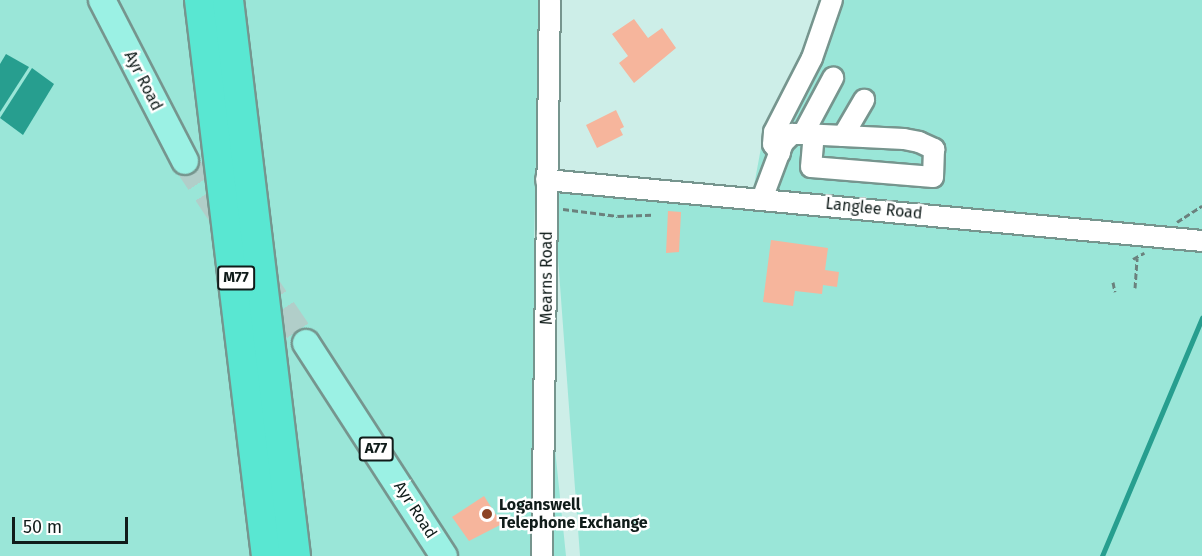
<!DOCTYPE html>
<style>
body{margin:0}
#map{position:relative;width:1202px;height:556px;overflow:hidden;background:#cdeee8;font-family:"Fira Sans",sans-serif}
div>[style]{position:absolute}
[style*='--x']{left:calc(var(--x)*1px);top:calc(var(--y)*1px);width:calc(var(--w)*1px);rotate:calc(var(--a)*1deg)}
.green>*{inset:0;background:#9ae6d8}
.water>*{inset:0;background:#279e8f}
.stream>*{height:4.5px;margin:-2.25px;padding:0 2.25px;transform-origin:2.25px;border-radius:2.25px;background:#279e8f}
.building>*{inset:0;background:#f6b59c}
.major-tunnel>*{height:26px;margin-top:-13px;transform-origin:0;background:repeating-linear-gradient(90deg,#b1cec9 0 26px,transparent 0 39px)}
.path>*{height:3px;margin-top:-1.5px;transform-origin:0;background:repeating-linear-gradient(90deg,#6b817d 0 6px,transparent 0 9px)}
.roads{filter:drop-shadow(2px 0 #76958e) drop-shadow(-2px 0 #76958e) drop-shadow(0 2px #76958e) drop-shadow(0 -2px #76958e)}
.minor>*{height:20px;margin:-10px;padding:0 10px;transform-origin:10px;border-radius:10px;background:#fff}
.major>*{height:26px;margin:-13px;padding:0 13px;transform-origin:13px;border-radius:13px;background:#9bf1e4}
.highway>*{height:30px;margin:-15px;padding:0 15px;transform-origin:15px;border-radius:15px;background:#59e7d2}
.dots>*{width:16px;height:16px;translate:-50% -50%;box-sizing:border-box;border:3px solid #fff;border-radius:50%}
span{translate:-50% -50%;white-space:nowrap;text-align:center;line-height:1.15;-webkit-text-stroke:5px #fff;paint-order:stroke}
.shield-label span{padding:2px 4px;background:#fff;border:2px solid;border-radius:4px;-webkit-text-stroke-width:0}
.shield-label{font-size:15px;color:#101c1a;font-weight:700}
.street-label{font-size:16px;color:#101c1a}
.poi-label{font-size:16px;color:#101c1a;font-weight:700}
.left{translate:0 -50%;text-align:left}
.scale{position:absolute;left:12px;top:517px;width:116px;height:27px;box-sizing:border-box;border:3px solid #101c1a;border-top:0;padding-left:8px;font-size:18px;line-height:21px;white-space:nowrap;color:#101c1a;-webkit-text-stroke:4px #fff;paint-order:stroke}
</style>
<div id="map">
<div class="green">
<div style="clip-path:polygon(0 0,540px 0,534px 243px,566px 556px,0 556px)"></div>
<div style="clip-path:polygon(824px 0,1202px 0,1202px 556px,580px 556px,552px 177px,753px 191px,763px 137px,811px 46px)"></div>
</div>
<div class="water">
<div style="clip-path:polygon(6px 54px,29px 67px,0 112px,0 64px)"></div>
<div style="clip-path:polygon(32px 68px,54px 84px,23px 135px,0 118px)"></div>
</div>
<div class="stream">
<div style="--x:1102;--y:556;--w:258;--a:-67.2"></div>
</div>
<div class="building">
<div style="clip-path:polygon(634px 19px,648px 38px,662px 28px,676px 48px,634px 83px,619px 63px,628px 56px,612px 34px)"></div>
<div style="clip-path:polygon(616px 110px,624px 127px,620px 129px,623px 135px,597px 148px,586px 125px)"></div>
<div style="clip-path:polygon(668px 211px,681px 212px,679px 252px,666px 253px)"></div>
<div style="clip-path:polygon(771px 240px,828px 248px,825px 270px,839px 272px,837px 287px,823px 285px,822px 294px,795px 291px,793px 306px,763px 302px)"></div>
<div style="clip-path:polygon(484px 496px,502px 524px,469px 541px,452px 517px)"></div>
</div>
<div class="major-tunnel">
<div style="--x:185;--y:161;--w:78;--a:56.5"></div>
<div style="--x:261;--y:277;--w:80;--a:55.7"></div>
</div>
<div class="path">
<div style="--x:563;--y:209;--w:55;--a:7.3"></div>
<div style="--x:618;--y:216;--w:34;--a:-2"></div>
<div style="--x:1177;--y:222;--w:30;--a:-33"></div>
<div style="--x:1133;--y:259;--w:13;--a:-29"></div>
<div style="--x:1113;--y:282;--w:10;--a:79"></div>
<div style="--x:1135;--y:288;--w:30;--a:-86"></div>
</div>
<div class="roads">
<div class="minor">
<div style="--x:803;--y:134;--w:64;--a:-61.8"></div>
<div style="--x:843;--y:136;--w:42;--a:-59.7"></div>
<div style="--x:780;--y:153;--w:11;--a:-128"></div>
<div style="--x:773;--y:144;--w:12;--a:-85"></div>
<div style="--x:774;--y:132;--w:83;--a:-62.8"></div>
<div style="--x:812;--y:58;--w:61;--a:-71"></div>
<div style="--x:546;--y:180;--w:659;--a:5.31"></div>
<div style="--x:762;--y:199;--w:60;--a:-69.4"></div>
<div style="--x:783;--y:143;--w:13;--a:-45"></div>
<div style="--x:792;--y:134;--w:11;--a:0"></div>
<div style="--x:803;--y:134;--w:101;--a:2.8"></div>
<div style="--x:904;--y:139;--w:15;--a:11"></div>
<div style="--x:919;--y:142;--w:17;--a:25"></div>
<div style="--x:934;--y:149;--w:28;--a:92"></div>
<div style="--x:933;--y:177;--w:122;--a:-175.3"></div>
<div style="--x:811;--y:167;--w:32;--a:-85"></div>
<div style="--x:542;--y:556;--w:556;--a:-89.18"></div>
</div>
<div class="major">
<div style="--x:102;--y:0;--w:181;--a:62.7"></div>
<div style="--x:306;--y:343;--w:254;--a:57.1"></div>
</div>
<div class="highway">
<div style="--x:200;--y:0;--w:560;--a:83.13"></div>
<div style="--x:228;--y:0;--w:560;--a:83.13"></div>
</div>
</div>
<div class="dots">
<div style="left:487px;top:514px;background:#8d4425"></div>
</div>
<div class="shield-label">
<span style="left:236px;top:278px">M77</span>
<span style="left:376px;top:449px">A77</span>
</div>
<div class="street-label">
<span style="left:143px;top:81px;rotate:63deg">Ayr Road</span>
<span style="left:874px;top:209px;rotate:6deg">Langlee Road</span>
<span style="left:547px;top:278px;rotate:-90deg">Mearns Road</span>
<span style="left:415px;top:510px;rotate:57deg">Ayr Road</span>
</div>
<div class="poi-label">
<span class="left" style="left:499px;top:514px">Loganswell<br>Telephone Exchange</span>
</div>
<div class="scale">50 m</div>
</div>
